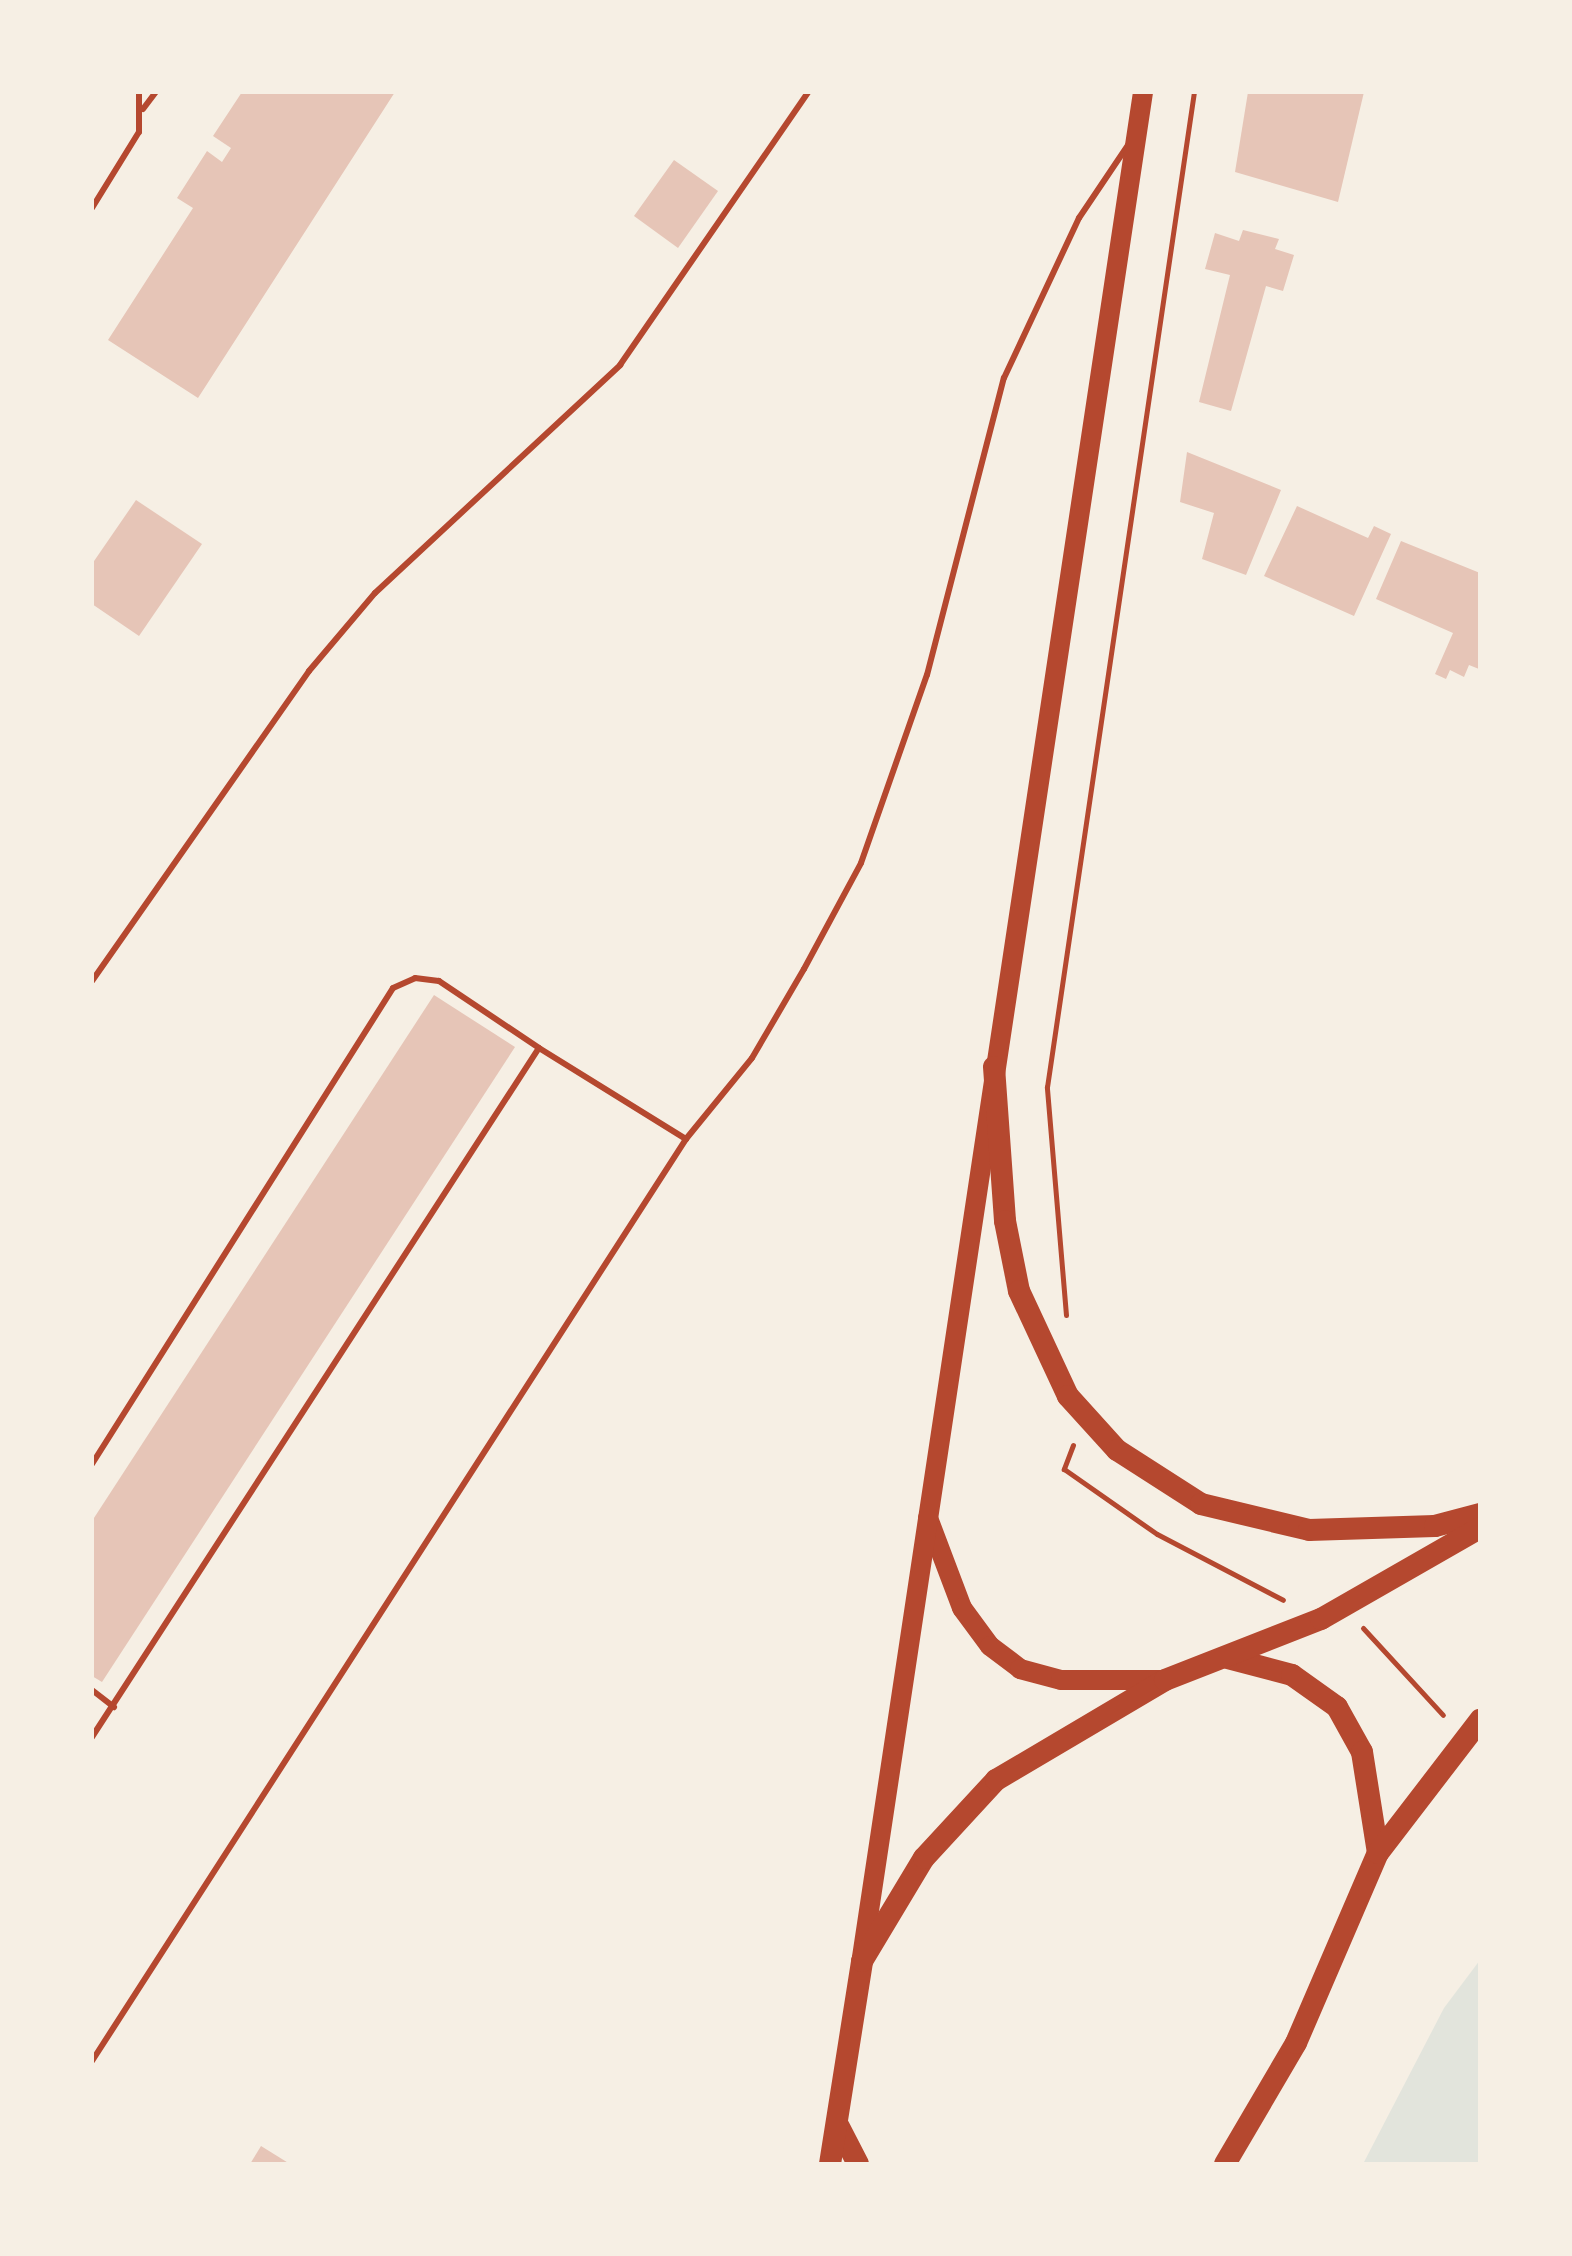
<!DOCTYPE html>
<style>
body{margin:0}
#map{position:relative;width:1572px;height:2256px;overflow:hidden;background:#f6efe4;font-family:"DM Sans",sans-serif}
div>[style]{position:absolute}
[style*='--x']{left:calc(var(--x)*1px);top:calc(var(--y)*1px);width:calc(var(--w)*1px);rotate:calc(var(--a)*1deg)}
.green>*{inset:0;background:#e2e4dc}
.building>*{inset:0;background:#e6c5b7}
.path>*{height:5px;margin:-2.5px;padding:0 2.5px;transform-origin:2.5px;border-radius:2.5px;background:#b5482f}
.service>*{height:6px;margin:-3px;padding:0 3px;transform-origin:3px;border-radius:3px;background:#b5482f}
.primary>*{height:20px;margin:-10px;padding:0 10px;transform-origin:10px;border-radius:10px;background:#b5482f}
.trunk>*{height:22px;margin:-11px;padding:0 11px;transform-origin:11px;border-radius:11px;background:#b5482f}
span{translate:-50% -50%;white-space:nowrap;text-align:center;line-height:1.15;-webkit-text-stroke:8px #f6efe4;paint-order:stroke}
.frame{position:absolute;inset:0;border:94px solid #f6efe4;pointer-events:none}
</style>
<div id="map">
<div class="green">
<div style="clip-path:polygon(1480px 1960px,1480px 2164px,1363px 2164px,1444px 2008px)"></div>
</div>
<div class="building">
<div style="clip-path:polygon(242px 92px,395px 92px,198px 398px,108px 340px,193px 208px,177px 198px,207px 151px,222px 162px,231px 148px,213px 136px)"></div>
<div style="clip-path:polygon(1248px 92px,1364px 92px,1338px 202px,1235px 172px)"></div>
<div style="clip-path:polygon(674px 160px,718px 191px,678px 248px,634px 216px)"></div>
<div style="clip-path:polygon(1243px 230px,1279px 239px,1275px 249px,1294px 255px,1283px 291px,1266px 286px,1231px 411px,1199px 402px,1230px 275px,1205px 269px,1215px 233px,1239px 241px)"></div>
<div style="clip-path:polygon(1187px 452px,1281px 490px,1246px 575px,1202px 559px,1214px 513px,1180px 502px)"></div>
<div style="clip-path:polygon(136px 500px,202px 544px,139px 636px,92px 604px,92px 564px)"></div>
<div style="clip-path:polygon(1297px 506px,1368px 538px,1374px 526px,1391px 534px,1354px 616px,1264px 576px)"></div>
<div style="clip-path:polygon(1401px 541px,1480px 573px,1479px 669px,1469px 665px,1464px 677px,1450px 670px,1446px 679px,1435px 674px,1453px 633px,1376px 599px)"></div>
<div style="clip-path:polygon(434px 995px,515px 1047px,102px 1682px,92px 1676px,92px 1521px)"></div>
<div style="clip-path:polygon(261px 2146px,290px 2164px,250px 2164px)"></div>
</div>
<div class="path">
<div style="--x:1066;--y:1315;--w:229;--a:-94.8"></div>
<div style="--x:1047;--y:1087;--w:1006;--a:-81.6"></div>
<div style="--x:1073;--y:1445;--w:26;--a:111"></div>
<div style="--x:1064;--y:1469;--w:113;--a:35"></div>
<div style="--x:1157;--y:1534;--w:142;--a:27.6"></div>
<div style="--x:1363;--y:1628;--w:118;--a:47.4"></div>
</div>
<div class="service">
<div style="--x:143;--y:109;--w:21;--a:-53"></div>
<div style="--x:92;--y:208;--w:89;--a:-58.3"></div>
<div style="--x:139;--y:132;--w:40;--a:-90"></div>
<div style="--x:92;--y:981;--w:378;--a:-55"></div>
<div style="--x:309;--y:671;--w:102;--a:-49.8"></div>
<div style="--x:375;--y:593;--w:335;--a:-42.9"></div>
<div style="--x:620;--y:365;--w:331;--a:-55.4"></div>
<div style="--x:92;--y:1464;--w:563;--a:-57.69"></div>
<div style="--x:393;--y:988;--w:24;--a:-24"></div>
<div style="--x:415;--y:978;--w:24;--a:7"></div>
<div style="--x:439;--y:981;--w:120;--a:33.8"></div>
<div style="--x:92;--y:1690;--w:28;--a:38"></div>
<div style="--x:92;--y:1737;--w:821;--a:-57.03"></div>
<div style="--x:539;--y:1048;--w:173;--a:31.8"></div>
<div style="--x:92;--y:2061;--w:1097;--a:-57.21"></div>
<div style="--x:686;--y:1139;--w:104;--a:-50.8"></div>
<div style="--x:752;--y:1058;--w:103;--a:-59.7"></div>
<div style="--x:804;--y:969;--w:120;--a:-61.7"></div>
<div style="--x:861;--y:863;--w:199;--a:-70.7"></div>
<div style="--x:927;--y:675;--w:307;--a:-75.5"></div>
<div style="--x:1004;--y:378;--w:177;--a:-64.9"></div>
<div style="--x:1079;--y:218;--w:88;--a:-56.1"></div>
</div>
<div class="primary">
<div style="--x:928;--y:1518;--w:96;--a:69.3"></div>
<div style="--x:962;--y:1608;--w:47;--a:53.6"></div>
<div style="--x:990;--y:1646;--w:38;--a:37"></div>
<div style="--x:1020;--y:1669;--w:42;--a:15"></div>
<div style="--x:1061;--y:1680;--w:104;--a:0"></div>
<div style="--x:862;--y:1957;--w:1886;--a:-81.43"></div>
</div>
<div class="trunk">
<div style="--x:994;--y:1067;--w:154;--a:85.9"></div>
<div style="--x:1005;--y:1221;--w:71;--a:78.7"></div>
<div style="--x:1019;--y:1291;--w:116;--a:65"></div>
<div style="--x:1068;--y:1396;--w:73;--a:47.8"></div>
<div style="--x:1117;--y:1450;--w:100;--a:32.7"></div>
<div style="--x:1201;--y:1504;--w:111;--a:13.5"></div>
<div style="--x:1309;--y:1530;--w:126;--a:-1.8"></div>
<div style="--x:1435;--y:1526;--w:47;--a:-14.9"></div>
<div style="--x:1228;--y:1658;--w:66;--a:14.9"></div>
<div style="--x:1292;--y:1675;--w:55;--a:35.4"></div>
<div style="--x:1337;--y:1707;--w:51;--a:60.9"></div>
<div style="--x:1362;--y:1752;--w:102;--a:81"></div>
<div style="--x:839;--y:2127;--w:42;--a:62.8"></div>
<div style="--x:830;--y:2164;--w:206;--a:-81"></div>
<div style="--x:862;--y:1961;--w:120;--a:-59"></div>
<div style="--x:924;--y:1858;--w:106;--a:-47.3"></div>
<div style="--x:996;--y:1780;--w:196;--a:-30.6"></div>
<div style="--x:1165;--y:1680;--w:168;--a:-21.4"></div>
<div style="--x:1321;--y:1619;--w:183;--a:-29.8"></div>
<div style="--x:1225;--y:2164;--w:140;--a:-59.6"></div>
<div style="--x:1296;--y:2043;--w:207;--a:-66.7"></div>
<div style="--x:1378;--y:1853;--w:168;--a:-52.5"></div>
</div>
<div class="frame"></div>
</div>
